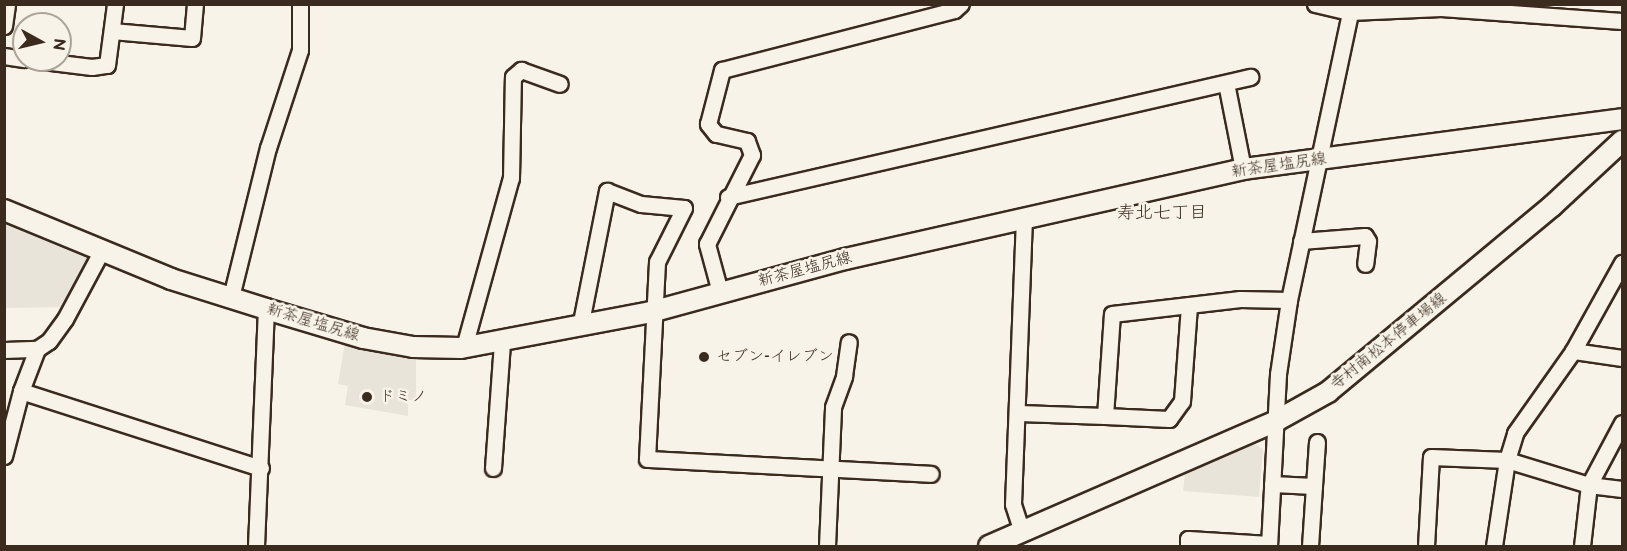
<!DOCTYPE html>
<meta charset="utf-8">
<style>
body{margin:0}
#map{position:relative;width:1627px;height:551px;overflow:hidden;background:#f7f3e8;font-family:"Balsamiq Sans","Klee One",sans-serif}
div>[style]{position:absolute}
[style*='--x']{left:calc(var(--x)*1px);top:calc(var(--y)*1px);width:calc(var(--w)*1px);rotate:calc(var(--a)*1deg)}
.built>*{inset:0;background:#e9e4d9}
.roads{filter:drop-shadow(2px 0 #3b2a1e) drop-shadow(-2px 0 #3b2a1e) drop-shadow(0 2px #3b2a1e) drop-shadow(0 -2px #3b2a1e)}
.minor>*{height:15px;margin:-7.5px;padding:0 7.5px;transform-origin:7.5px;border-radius:7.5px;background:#f7f3e8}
.major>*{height:20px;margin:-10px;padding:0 10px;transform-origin:10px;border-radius:10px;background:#f7f3e8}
.dots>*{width:16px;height:16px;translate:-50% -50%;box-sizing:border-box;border:3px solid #f7f3e8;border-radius:50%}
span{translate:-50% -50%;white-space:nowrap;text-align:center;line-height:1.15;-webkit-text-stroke:5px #f7f3e8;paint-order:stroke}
.street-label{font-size:16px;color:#3b2a1e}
.poi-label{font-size:16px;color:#3b2a1e}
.left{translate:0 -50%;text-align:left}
.neighbourhood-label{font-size:18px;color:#3b2a1e}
.frame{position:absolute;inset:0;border:6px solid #3b2a1e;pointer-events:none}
.north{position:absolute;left:12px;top:12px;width:60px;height:60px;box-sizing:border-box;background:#f7f3e8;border:2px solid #aca397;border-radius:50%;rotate:98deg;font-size:16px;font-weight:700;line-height:24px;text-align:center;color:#3b2a1e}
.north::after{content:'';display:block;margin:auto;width:21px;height:27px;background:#3b2a1e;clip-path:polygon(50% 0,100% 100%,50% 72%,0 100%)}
</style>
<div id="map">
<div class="built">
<div style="clip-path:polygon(4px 224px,93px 261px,68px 307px,5px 308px)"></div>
<div style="clip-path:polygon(345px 343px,416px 359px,416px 400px,408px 400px,408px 416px,345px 405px,348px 386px,338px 384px)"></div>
<div style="clip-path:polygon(1253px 443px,1263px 449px,1259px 497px,1183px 491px,1186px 466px,1189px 472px)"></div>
</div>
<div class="roads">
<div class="minor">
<div style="--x:1315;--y:4;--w:36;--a:13"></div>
<div style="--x:1350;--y:12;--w:91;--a:-2.5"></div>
<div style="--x:1441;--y:8;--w:181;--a:4.1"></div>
<div style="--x:4;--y:26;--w:22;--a:-82"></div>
<div style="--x:112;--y:31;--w:80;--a:5"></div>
<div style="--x:192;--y:38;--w:34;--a:-85"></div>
<div style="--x:4;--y:56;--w:20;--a:9"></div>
<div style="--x:35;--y:60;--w:57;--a:7"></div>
<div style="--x:92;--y:67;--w:15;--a:-8"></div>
<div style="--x:107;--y:65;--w:62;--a:-82.5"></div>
<div style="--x:1226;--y:83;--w:88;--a:78.8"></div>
<div style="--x:728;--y:197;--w:536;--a:-12.95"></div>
<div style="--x:1301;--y:241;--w:64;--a:-4.5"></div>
<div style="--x:1365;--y:236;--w:6;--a:59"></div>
<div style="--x:1368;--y:241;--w:23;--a:97"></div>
<div style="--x:720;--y:292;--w:50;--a:-105.2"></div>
<div style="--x:707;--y:244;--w:100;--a:-63.2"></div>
<div style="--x:752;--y:155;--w:15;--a:-110"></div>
<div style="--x:747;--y:141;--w:32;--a:-167"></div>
<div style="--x:716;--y:134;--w:13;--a:-129"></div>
<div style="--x:708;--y:124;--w:56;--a:-75.5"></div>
<div style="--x:722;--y:70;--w:240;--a:-14.5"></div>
<div style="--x:954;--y:10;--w:9;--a:-41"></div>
<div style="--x:231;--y:297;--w:154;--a:-76.1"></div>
<div style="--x:268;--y:148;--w:103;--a:-71.9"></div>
<div style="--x:300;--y:50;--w:46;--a:-90"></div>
<div style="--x:580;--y:327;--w:139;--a:-78.8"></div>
<div style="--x:607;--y:191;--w:36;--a:21"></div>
<div style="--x:641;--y:204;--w:43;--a:5.3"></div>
<div style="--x:684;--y:208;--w:60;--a:116.6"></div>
<div style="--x:657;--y:262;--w:197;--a:92.9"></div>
<div style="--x:647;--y:459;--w:284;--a:3"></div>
<div style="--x:464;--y:347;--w:175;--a:-74.5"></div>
<div style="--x:511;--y:178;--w:101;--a:-88.9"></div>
<div style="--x:513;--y:77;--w:11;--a:-41"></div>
<div style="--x:521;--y:70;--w:41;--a:19.7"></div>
<div style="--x:4;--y:350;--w:33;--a:-2"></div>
<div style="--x:1573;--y:351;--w:49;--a:8.1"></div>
<div style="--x:21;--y:391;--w:252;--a:17.8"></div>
<div style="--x:1019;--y:413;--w:86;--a:2"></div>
<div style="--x:1105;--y:416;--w:102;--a:-86.1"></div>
<div style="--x:1112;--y:314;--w:129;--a:-6.7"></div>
<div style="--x:1240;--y:299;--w:49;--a:1.2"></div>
<div style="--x:1105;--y:416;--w:64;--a:2.7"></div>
<div style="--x:1169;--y:419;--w:22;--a:-54"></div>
<div style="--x:1182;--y:401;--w:96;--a:-85.8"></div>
<div style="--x:4;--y:456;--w:67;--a:-75.3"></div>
<div style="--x:21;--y:391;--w:45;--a:-69.1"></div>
<div style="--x:37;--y:349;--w:14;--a:-34"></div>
<div style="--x:49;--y:341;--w:27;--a:-54"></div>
<div style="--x:65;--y:319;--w:76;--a:-61.8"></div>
<div style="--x:493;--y:468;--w:125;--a:-85.9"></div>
<div style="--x:1272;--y:484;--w:42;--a:2.7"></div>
<div style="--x:1314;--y:486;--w:60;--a:93.8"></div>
<div style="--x:1314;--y:486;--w:44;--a:-86.1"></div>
<div style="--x:1021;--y:529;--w:26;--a:-108"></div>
<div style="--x:1013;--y:504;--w:287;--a:-87.8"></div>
<div style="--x:256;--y:546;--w:237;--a:-87.6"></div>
<div style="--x:827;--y:546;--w:139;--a:-87.5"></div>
<div style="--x:833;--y:407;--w:33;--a:-70"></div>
<div style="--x:844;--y:376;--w:34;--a:-82"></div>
<div style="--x:1188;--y:546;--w:7;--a:-90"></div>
<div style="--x:1188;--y:539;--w:81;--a:3.5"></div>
<div style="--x:1269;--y:546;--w:172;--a:-87"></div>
<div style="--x:1278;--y:374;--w:75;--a:-81.5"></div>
<div style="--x:1289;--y:300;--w:303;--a:-78"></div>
<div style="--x:1426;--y:546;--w:89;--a:-86.8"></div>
<div style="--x:1431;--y:457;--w:76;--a:2.3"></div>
<div style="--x:1507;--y:460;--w:86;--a:17"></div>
<div style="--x:1589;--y:485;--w:33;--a:7"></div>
<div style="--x:1494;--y:546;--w:87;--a:-81.4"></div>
<div style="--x:1507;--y:460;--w:28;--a:-73"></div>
<div style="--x:1515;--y:433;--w:100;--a:-54.7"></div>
<div style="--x:1573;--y:351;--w:101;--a:-60.9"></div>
<div style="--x:1582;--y:546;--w:61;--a:-83.5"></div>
<div style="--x:1589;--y:485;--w:70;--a:-62"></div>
</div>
<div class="major">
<div style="--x:4;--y:210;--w:181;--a:22.4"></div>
<div style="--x:171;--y:279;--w:100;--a:17.5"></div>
<div style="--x:266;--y:309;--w:101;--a:16.6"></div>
<div style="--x:363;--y:338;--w:51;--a:10.2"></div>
<div style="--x:413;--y:347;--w:48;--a:1.2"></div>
<div style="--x:461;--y:348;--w:193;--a:-10.7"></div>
<div style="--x:651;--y:312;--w:201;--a:-15.3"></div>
<div style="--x:845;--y:259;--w:408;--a:-12.7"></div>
<div style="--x:1243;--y:169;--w:382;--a:-7.5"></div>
<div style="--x:989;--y:546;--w:313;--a:-23.5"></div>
<div style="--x:1276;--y:421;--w:60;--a:-29.1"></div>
<div style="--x:1328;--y:392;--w:291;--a:-39.7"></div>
<div style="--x:1552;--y:206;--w:96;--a:-42.9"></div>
</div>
</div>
<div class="dots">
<div style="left:704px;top:357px;background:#3b2a1e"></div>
<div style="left:367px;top:397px;background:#3b2a1e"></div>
</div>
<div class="street-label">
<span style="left:1279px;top:166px;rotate:-8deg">新茶屋塩尻線</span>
<span style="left:805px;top:270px;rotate:-15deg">新茶屋塩尻線</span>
<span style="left:313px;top:323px;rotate:17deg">新茶屋塩尻線</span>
<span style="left:1389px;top:342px;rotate:-39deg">寺村南松本停車場線</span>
</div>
<div class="poi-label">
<span class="left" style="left:716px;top:357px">セブン-イレブン</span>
<span class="left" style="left:379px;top:397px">ドミノ</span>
</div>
<div class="neighbourhood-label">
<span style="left:1162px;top:213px">寿北七丁目</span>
</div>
<div class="frame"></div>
<div class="north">N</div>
</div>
